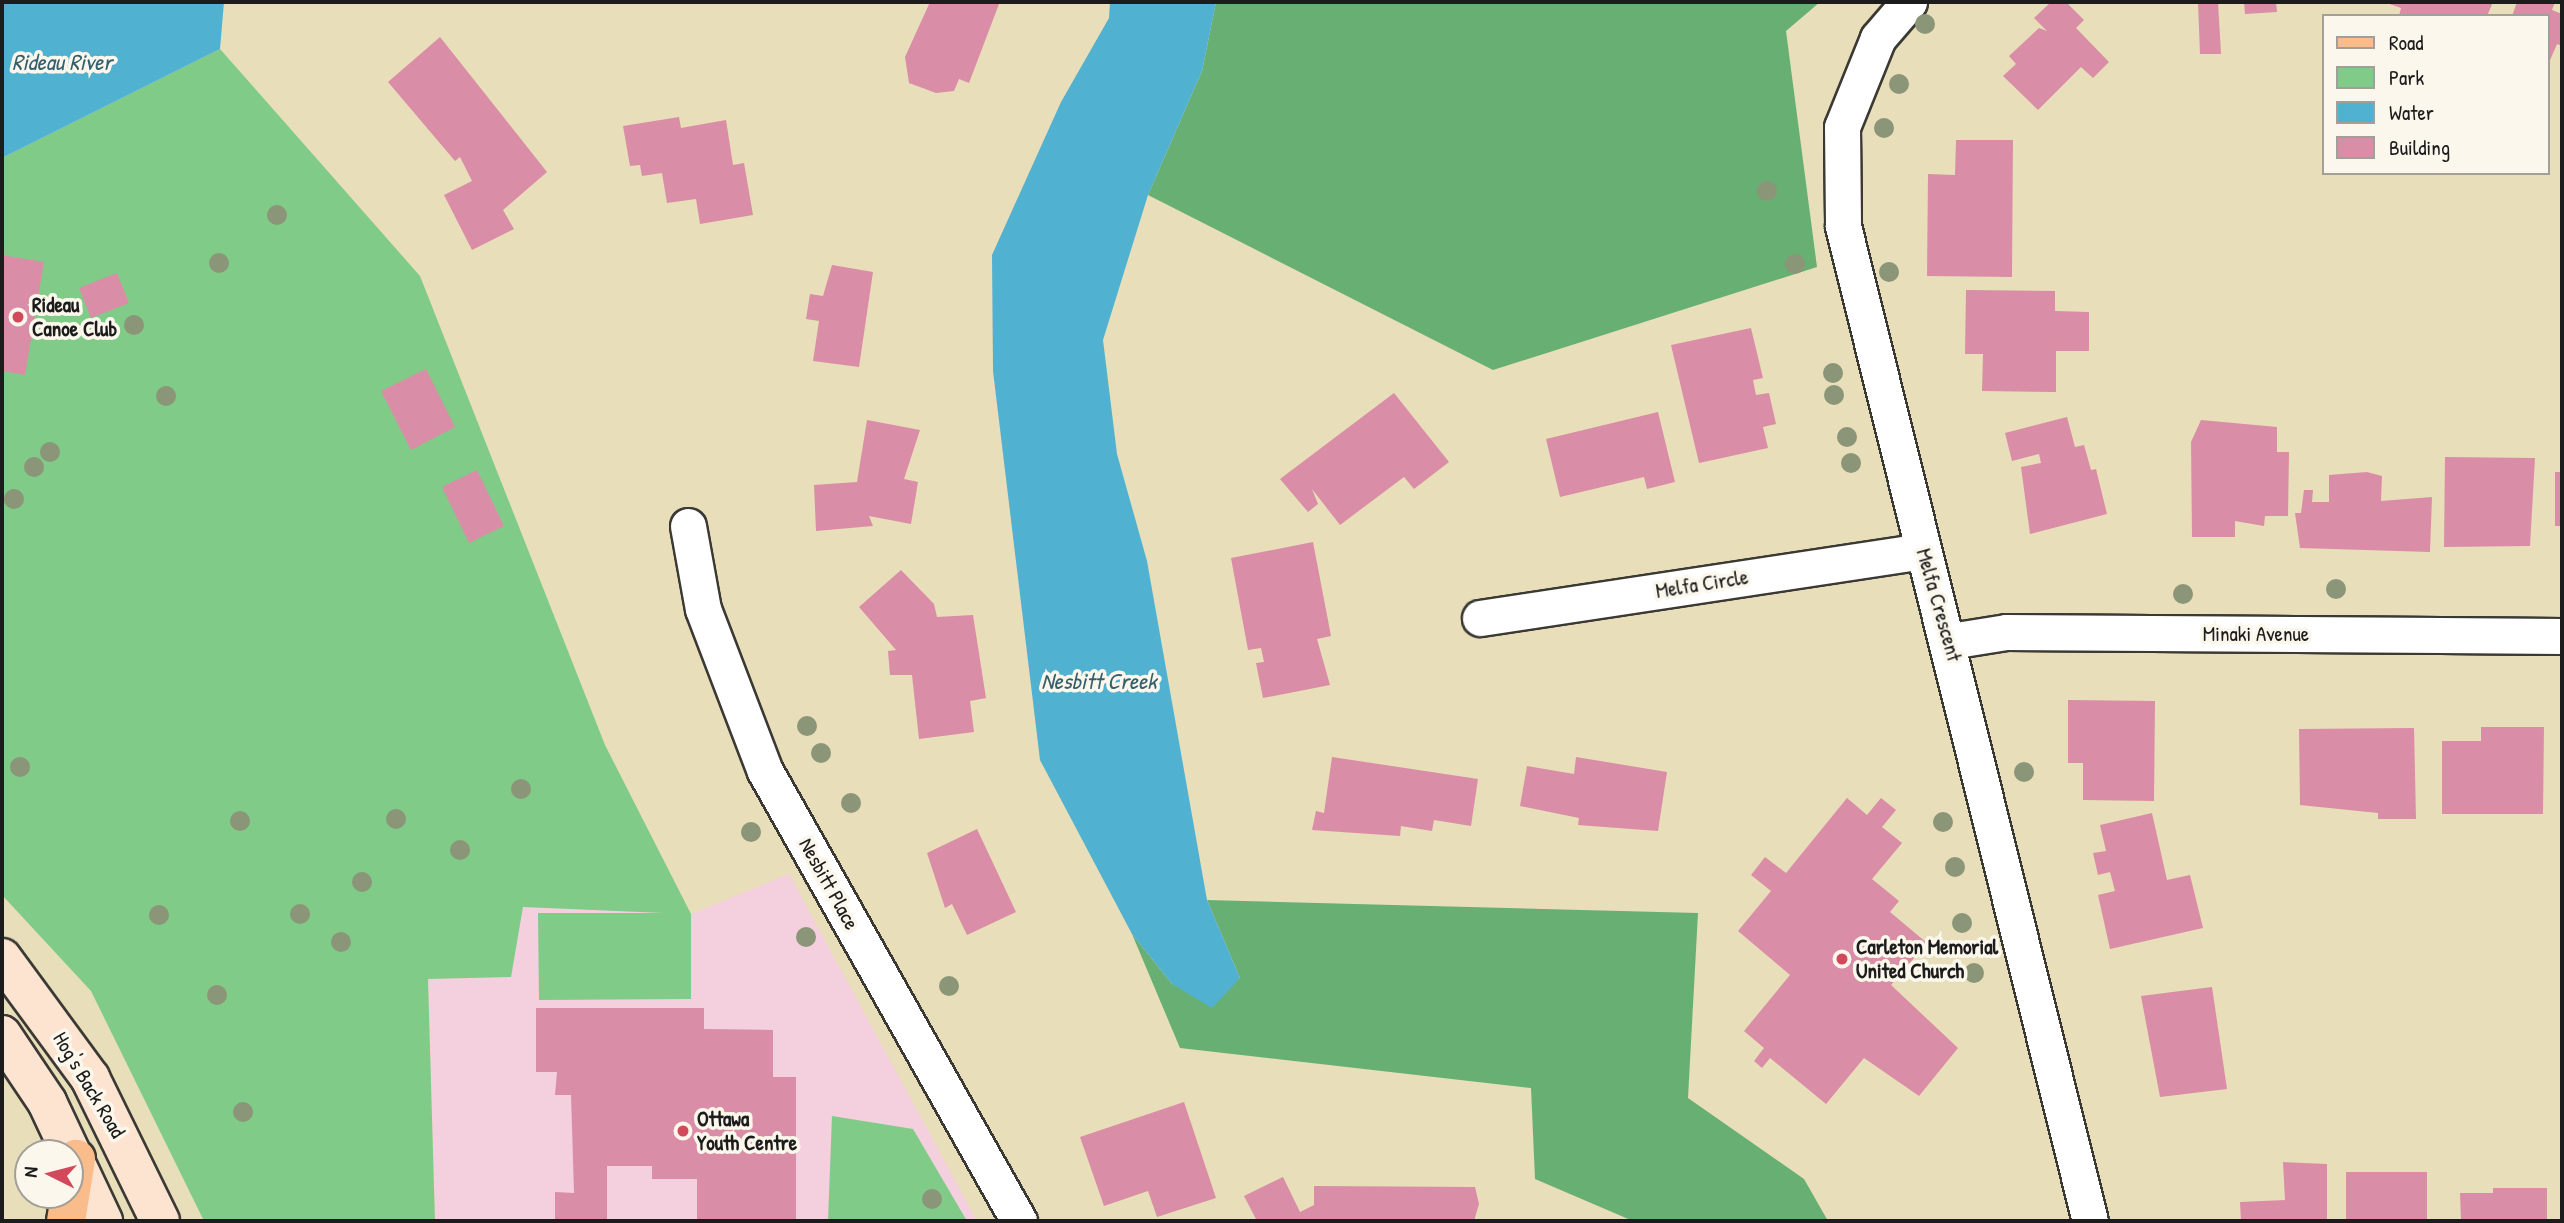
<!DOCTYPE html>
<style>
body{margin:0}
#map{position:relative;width:2564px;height:1223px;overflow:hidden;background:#e8deb9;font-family:"Patrick Hand",sans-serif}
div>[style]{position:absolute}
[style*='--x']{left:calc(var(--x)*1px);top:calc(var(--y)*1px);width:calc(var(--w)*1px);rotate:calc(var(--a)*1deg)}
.built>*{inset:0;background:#f4cfdd}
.green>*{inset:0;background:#81cb88}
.forest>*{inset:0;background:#68af74}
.water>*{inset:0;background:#51b1d0}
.building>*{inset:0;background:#da8da6}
.roads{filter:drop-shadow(2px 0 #3b3934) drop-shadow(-2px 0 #3b3934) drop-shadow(0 2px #3b3934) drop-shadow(0 -2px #3b3934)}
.street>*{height:35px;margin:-17.5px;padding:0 17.5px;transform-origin:17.5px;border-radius:17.5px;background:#fff}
.secondary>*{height:38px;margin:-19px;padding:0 19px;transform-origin:19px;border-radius:19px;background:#fde4d0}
.primary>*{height:38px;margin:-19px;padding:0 19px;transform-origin:19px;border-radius:19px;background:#f9bc8a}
.trees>*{width:20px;height:20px;margin:-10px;border-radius:50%;background:#8b9578}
.dots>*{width:19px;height:19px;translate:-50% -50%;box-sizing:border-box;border:4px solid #fbf7ec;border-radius:50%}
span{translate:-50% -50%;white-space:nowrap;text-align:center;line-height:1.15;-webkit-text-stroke:7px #fbf7ec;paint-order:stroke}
.poi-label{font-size:21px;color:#1c1c1c;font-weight:700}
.left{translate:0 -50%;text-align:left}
.street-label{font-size:21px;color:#1c1c1c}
.water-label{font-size:23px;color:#345f6d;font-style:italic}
.frame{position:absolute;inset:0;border:4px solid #1c1c1c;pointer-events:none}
.legend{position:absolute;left:2322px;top:14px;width:228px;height:161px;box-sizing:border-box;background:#fbf7ec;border:2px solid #a29f99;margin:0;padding:9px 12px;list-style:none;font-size:21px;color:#1c1c1c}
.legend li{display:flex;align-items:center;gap:14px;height:35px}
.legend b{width:35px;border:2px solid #a29f99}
.north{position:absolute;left:14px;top:1139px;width:70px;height:70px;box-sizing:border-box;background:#fbf7ec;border:2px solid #a29f99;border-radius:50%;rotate:276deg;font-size:19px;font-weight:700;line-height:28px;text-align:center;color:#1c1c1c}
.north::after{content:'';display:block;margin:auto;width:24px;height:32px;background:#d1495b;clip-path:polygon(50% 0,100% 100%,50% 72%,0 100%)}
</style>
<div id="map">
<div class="built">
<div style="clip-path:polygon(789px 874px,977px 1221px,435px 1221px,428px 978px,511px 977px,522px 906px,691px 914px)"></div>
</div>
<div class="green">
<div style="clip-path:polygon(220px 49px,420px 276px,605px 745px,691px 914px,691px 999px,539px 1000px,538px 913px,663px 913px,523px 907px,511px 977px,428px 979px,435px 1221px,204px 1221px,91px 991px,2px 895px,2px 158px)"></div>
<div style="clip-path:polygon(832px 1116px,913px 1129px,967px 1221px,828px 1221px)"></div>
</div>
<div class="forest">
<div style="clip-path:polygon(1216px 2px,1820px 2px,1786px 31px,1817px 267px,1493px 370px,1148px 195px,1202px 71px)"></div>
<div style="clip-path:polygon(1207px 900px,1698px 913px,1688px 1098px,1804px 1179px,1828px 1221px,1633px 1221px,1535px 1179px,1531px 1088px,1180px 1048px,1132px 934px,1172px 984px,1240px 978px)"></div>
</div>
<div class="water">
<div style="clip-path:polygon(2px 2px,224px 2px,220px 49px,2px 158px)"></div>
<div style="clip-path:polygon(1110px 2px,1216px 2px,1202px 71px,1148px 195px,1103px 340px,1117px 454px,1147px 561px,1207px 900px,1240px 978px,1212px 1008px,1172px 984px,1132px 934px,1040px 760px,993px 371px,992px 255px,1061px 102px,1109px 18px)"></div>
</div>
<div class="building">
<div style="clip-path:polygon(930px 2px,999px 4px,969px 83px,959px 79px,954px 91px,936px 93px,909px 83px,905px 57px)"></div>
<div style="clip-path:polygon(2051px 2px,2066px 2px,2084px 20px,2076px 28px,2109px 62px,2093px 78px,2081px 67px,2038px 110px,2003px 76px,2016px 64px,2009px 56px,2039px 28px,2047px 31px,2034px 18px)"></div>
<div style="clip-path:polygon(2198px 2px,2218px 2px,2221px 54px,2200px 54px)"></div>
<div style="clip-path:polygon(2244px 2px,2276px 2px,2277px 12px,2245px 14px)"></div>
<div style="clip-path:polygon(2384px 2px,2493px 2px,2487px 16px,2399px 16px,2401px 8px)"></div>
<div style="clip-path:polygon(2517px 2px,2555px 2px,2552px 10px,2562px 14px,2562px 46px,2557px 44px,2548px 65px,2548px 16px,2512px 16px)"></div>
<div style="clip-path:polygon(440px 37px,547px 172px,503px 210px,514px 229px,472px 250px,444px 195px,472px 181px,460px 157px,455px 161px,388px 82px)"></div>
<div style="clip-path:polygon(679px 117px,681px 128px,726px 120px,733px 165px,744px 163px,753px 215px,700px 224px,696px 199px,667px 203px,662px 173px,642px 176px,640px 165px,630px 166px,623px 126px)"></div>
<div style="clip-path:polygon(1956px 140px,2013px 140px,2012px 277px,1927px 276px,1928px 174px,1955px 175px)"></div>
<div style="clip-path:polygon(2px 255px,44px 262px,25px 375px,2px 371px)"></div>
<div style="clip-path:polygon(832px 265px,873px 272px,859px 367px,813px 361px,819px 321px,806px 319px,810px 294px,823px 296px)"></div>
<div style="clip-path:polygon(117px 273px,129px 303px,91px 318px,79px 288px)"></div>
<div style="clip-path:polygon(1966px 290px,2055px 291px,2055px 311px,2089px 312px,2089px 351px,2056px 351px,2056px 392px,1982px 391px,1983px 354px,1965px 354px)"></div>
<div style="clip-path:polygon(1751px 328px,1763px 378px,1753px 380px,1756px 395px,1769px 393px,1776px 424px,1763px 427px,1768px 448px,1699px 463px,1671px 345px)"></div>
<div style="clip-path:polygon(426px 369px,455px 427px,411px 450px,381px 391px)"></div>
<div style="clip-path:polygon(1394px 393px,1449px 462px,1414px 489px,1404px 477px,1340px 525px,1312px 489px,1318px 504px,1308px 512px,1280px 479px)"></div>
<div style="clip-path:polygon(1658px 412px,1675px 482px,1647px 489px,1644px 477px,1560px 497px,1546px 439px)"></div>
<div style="clip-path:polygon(2067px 417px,2075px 447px,2084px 445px,2091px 470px,2096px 469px,2107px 514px,2030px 534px,2021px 467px,2041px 463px,2039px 454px,2012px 461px,2005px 433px)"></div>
<div style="clip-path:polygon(867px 420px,920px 430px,904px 479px,918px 482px,911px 524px,869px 516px,873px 526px,816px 531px,814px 485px,857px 482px)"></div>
<div style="clip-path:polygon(2201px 420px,2277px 427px,2277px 452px,2289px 452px,2288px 516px,2265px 516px,2264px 526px,2235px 521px,2235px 537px,2192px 537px,2191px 442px)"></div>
<div style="clip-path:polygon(2445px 457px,2535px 458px,2530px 546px,2444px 547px)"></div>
<div style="clip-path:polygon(477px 470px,504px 526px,469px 543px,442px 487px)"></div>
<div style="clip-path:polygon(2367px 472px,2382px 476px,2381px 501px,2432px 497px,2430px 552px,2300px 548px,2295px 513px,2301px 513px,2304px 490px,2313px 490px,2312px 502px,2329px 502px,2329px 475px)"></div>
<div style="clip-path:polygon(2555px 472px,2562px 472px,2562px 526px,2555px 526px)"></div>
<div style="clip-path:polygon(1313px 542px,1331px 636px,1317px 639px,1330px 685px,1263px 698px,1256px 663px,1264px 662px,1261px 648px,1248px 650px,1231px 558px)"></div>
<div style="clip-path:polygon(901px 570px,934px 604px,937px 617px,973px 615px,986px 698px,970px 701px,974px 732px,919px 739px,912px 675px,890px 675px,888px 651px,896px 650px,859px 607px)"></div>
<div style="clip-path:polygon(2068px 700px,2155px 701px,2154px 801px,2083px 800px,2083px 763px,2068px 763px)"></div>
<div style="clip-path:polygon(2481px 727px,2544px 727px,2543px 814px,2442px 814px,2442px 741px,2481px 741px)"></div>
<div style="clip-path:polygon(2414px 728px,2416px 819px,2378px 819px,2378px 813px,2300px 805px,2299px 729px)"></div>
<div style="clip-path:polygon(1332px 757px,1478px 779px,1471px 826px,1434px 820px,1432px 831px,1401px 826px,1400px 836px,1312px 830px,1316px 811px,1324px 813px)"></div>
<div style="clip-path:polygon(1576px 757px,1667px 772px,1658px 831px,1578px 825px,1579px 818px,1520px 806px,1527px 766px,1574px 774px)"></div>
<div style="clip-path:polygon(1847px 798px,1867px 815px,1881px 798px,1896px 810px,1882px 827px,1902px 843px,1872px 879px,1899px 901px,1890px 912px,1927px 943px,1891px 985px,1958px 1048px,1919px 1096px,1864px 1058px,1826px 1104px,1770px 1058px,1762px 1068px,1754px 1061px,1764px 1048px,1744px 1031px,1790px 975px,1738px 931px,1771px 891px,1751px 875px,1765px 857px,1786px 873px)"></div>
<div style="clip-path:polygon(2152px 813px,2167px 880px,2190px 875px,2203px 928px,2110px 949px,2098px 895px,2115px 891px,2110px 872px,2098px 875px,2093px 853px,2106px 851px,2100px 825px)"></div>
<div style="clip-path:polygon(977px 829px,1016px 912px,967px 935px,952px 904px,945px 908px,927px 853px)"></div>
<div style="clip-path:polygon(2212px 987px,2227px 1089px,2160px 1097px,2141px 996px)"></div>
<div style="clip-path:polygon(536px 1008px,704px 1008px,704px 1029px,773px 1030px,773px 1077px,796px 1077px,796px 1221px,697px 1221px,697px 1179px,652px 1179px,652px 1166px,607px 1166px,607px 1221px,555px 1221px,555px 1192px,574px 1193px,571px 1095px,555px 1095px,557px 1072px,536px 1072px)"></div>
<div style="clip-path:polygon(1184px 1102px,1216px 1198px,1157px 1217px,1148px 1191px,1104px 1206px,1080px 1137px)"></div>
<div style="clip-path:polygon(2283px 1162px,2327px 1164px,2327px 1221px,2241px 1221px,2240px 1202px,2285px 1200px)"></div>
<div style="clip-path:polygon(2346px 1172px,2427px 1172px,2427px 1221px,2346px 1221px)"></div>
<div style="clip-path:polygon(1283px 1177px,1300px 1212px,1314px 1205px,1314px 1186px,1475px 1187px,1479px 1204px,1474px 1221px,1257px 1221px,1244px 1196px)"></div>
<div style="clip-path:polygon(2493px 1188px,2547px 1188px,2547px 1221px,2461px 1221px,2460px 1193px,2493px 1193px)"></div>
</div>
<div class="roads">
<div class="street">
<div style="--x:1909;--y:2;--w:48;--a:130.7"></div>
<div style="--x:1878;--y:38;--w:96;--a:112"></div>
<div style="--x:1842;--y:127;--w:99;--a:89.4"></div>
<div style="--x:1843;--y:226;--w:1025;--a:76.06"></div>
<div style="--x:688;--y:526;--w:84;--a:79.8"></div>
<div style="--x:703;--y:609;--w:173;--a:69.1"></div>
<div style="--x:765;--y:771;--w:517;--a:60.56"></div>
<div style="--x:1480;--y:618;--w:448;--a:-8.6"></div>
<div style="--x:1950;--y:641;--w:57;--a:-9.1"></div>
<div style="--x:2006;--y:632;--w:556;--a:0.41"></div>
</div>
<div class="secondary">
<div style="--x:2;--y:958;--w:149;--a:53.7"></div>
<div style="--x:90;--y:1078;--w:159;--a:63.9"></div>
<div style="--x:2;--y:1035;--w:81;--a:56.1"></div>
<div style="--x:47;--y:1102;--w:132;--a:64.8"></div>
</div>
<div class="primary">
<div style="--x:66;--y:1221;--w:63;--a:-80.8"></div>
</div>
</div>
<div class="trees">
<div style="left:1925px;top:24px"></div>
<div style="left:1899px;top:84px"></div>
<div style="left:1884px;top:128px"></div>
<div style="left:1767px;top:191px"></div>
<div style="left:277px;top:215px"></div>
<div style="left:219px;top:263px"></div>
<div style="left:1795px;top:264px"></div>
<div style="left:1889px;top:272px"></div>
<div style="left:134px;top:325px"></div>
<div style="left:1833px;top:373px"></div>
<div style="left:1834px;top:395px"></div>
<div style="left:166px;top:396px"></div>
<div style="left:1847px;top:437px"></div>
<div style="left:50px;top:452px"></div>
<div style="left:1851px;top:463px"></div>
<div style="left:34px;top:467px"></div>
<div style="left:14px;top:499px"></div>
<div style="left:2336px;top:589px"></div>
<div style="left:2183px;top:594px"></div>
<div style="left:807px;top:726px"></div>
<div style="left:821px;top:753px"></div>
<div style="left:20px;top:767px"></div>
<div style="left:2024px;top:772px"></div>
<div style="left:521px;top:789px"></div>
<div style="left:851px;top:803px"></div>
<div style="left:396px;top:819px"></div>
<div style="left:240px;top:821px"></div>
<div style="left:1943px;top:822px"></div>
<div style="left:751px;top:832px"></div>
<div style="left:460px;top:850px"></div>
<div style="left:1955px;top:867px"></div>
<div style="left:362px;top:882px"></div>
<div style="left:300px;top:914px"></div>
<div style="left:159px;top:915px"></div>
<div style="left:1962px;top:923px"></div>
<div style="left:806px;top:937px"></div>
<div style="left:341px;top:942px"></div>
<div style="left:1974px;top:973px"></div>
<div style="left:949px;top:986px"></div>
<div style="left:217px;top:995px"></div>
<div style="left:243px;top:1112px"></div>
<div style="left:932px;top:1199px"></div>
</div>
<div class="dots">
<div style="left:18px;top:317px;background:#d1495b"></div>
<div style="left:1842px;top:959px;background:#d1495b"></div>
<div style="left:683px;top:1131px;background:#d1495b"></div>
</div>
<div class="poi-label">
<span class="left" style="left:32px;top:317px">Rideau<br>Canoe Club</span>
<span class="left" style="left:1856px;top:959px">Carleton Memorial<br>United Church</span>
<span class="left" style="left:697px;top:1131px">Ottawa<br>Youth Centre</span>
</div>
<div class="street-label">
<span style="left:1702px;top:584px;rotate:-9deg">Melfa Circle</span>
<span style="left:1939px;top:605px;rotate:74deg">Melfa Crescent</span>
<span style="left:2256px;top:634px">Minaki Avenue</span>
<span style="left:829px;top:884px;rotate:61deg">Nesbitt Place</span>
<span style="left:89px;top:1085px;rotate:59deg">Hog's Back Road</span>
</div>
<div class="water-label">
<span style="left:62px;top:62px">Rideau River</span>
<span style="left:1099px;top:681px">Nesbitt Creek</span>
</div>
<div class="frame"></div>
<ul class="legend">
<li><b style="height:9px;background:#f9bc8a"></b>Road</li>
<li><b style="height:19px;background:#81cb88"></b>Park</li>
<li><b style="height:19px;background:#51b1d0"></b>Water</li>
<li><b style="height:19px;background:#da8da6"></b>Building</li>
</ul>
<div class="north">N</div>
</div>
